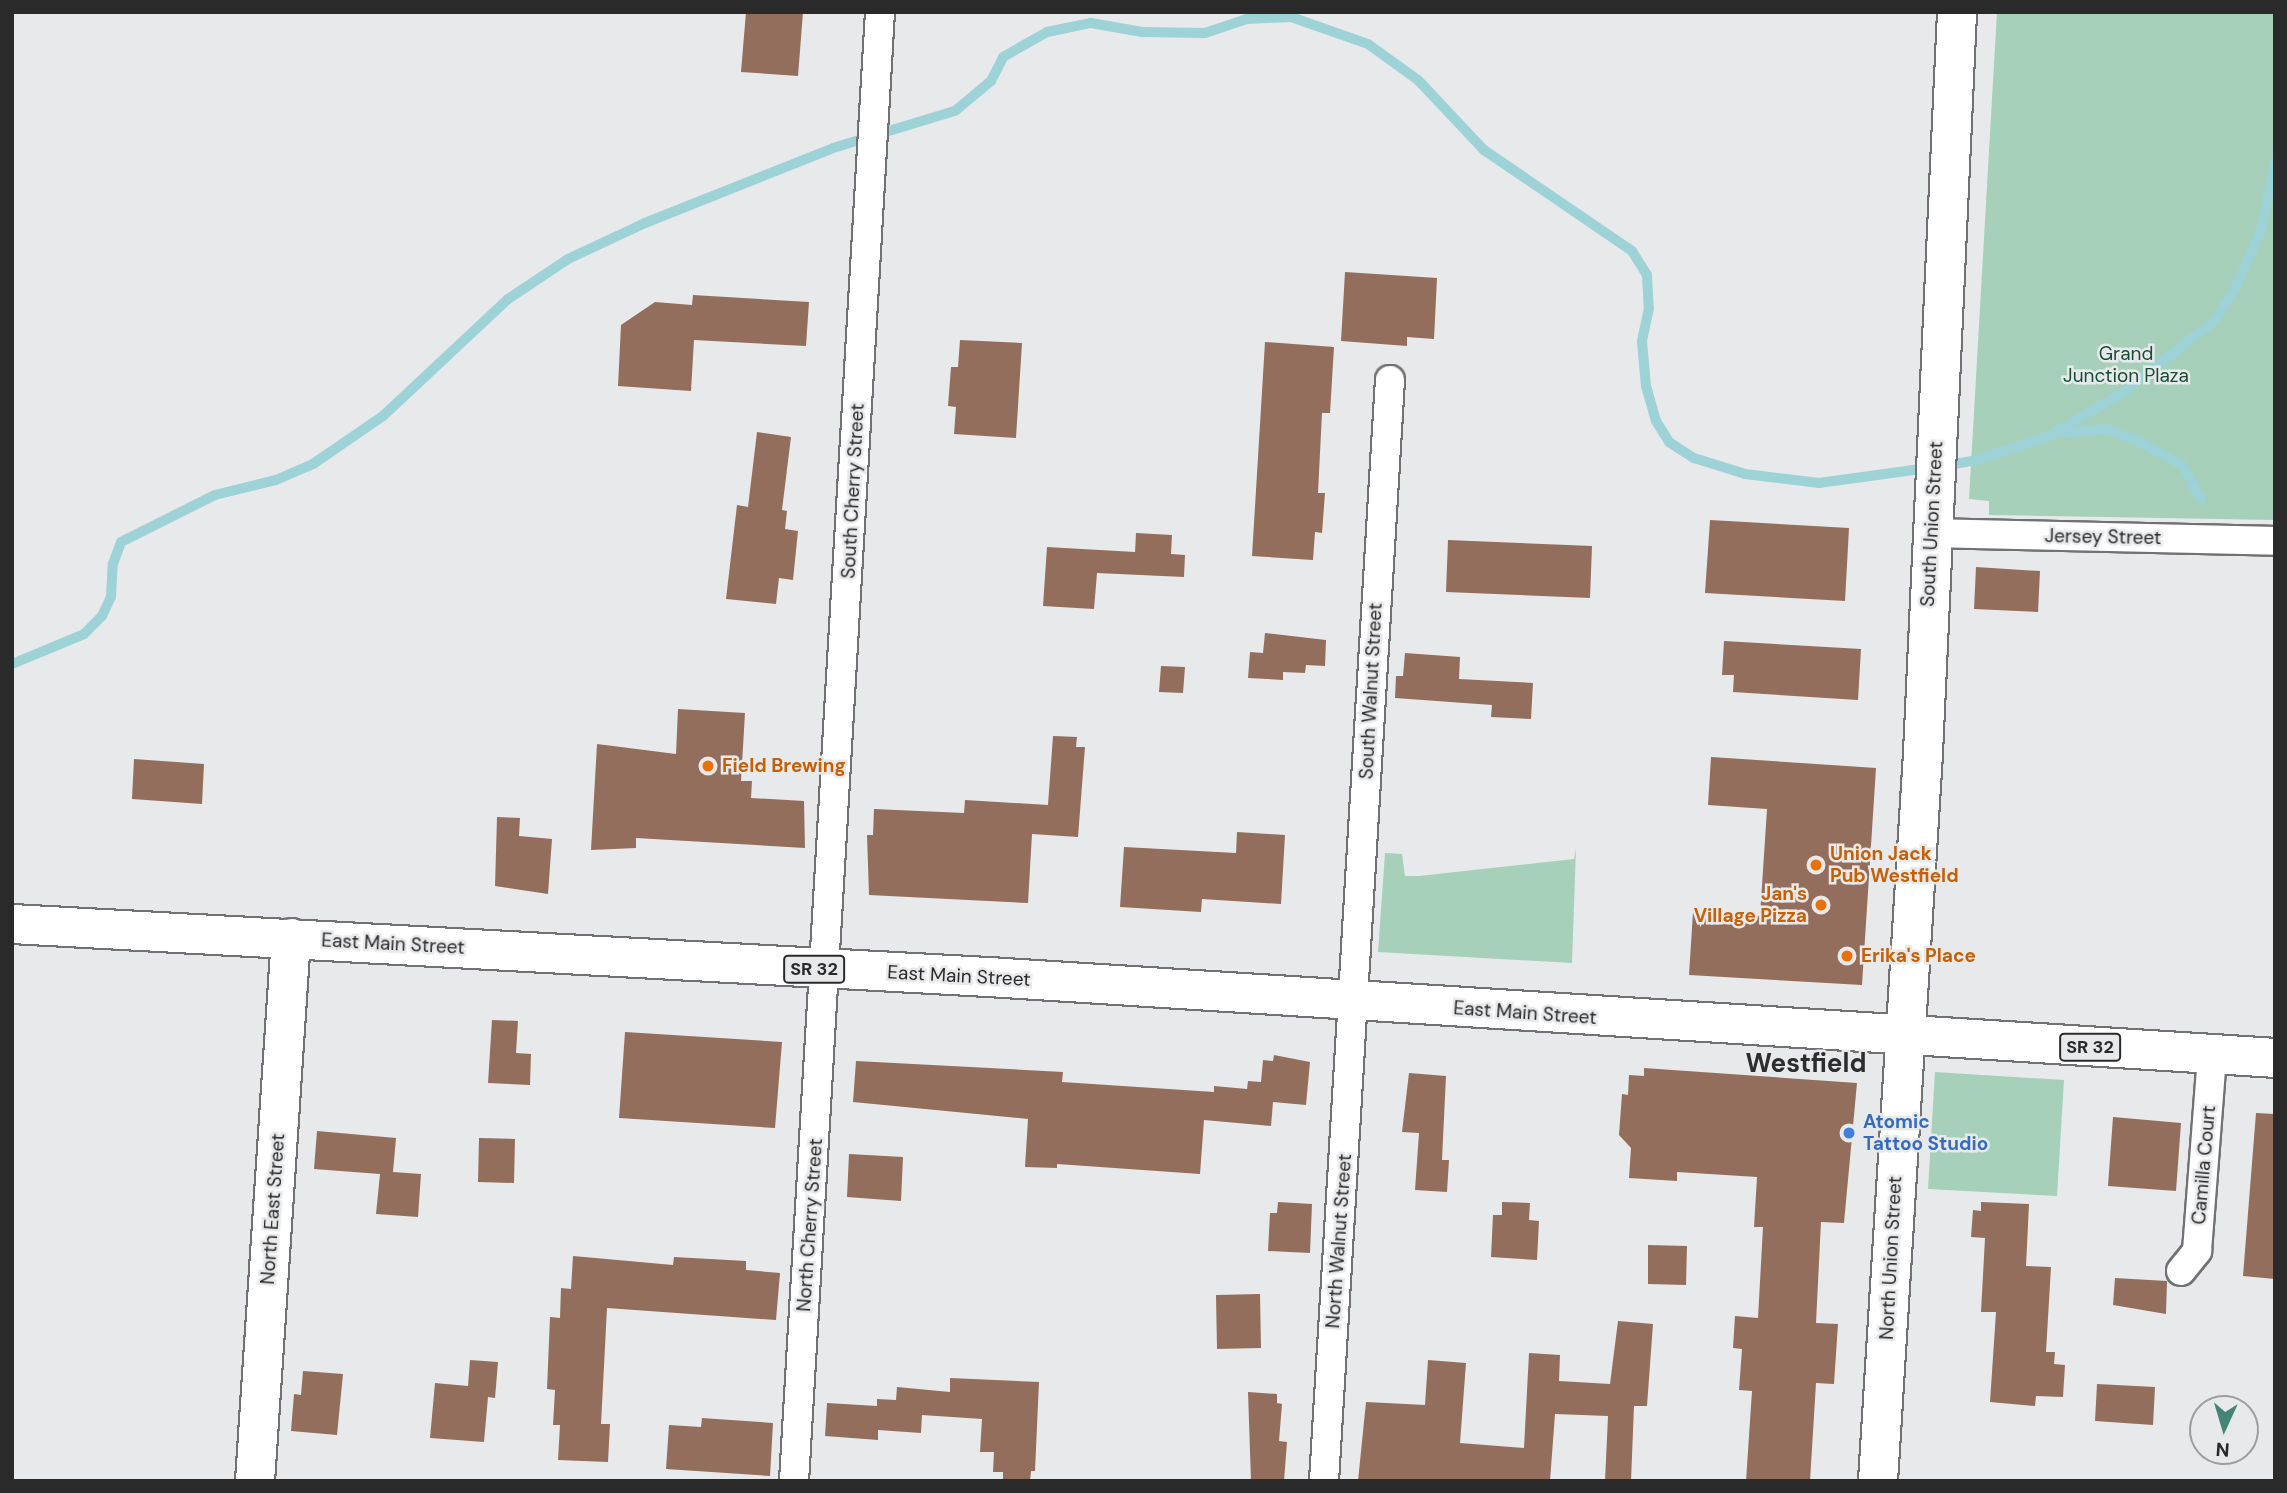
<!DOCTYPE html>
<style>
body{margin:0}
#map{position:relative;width:2287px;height:1493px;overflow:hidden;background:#e8e9eb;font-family:"DM Sans",sans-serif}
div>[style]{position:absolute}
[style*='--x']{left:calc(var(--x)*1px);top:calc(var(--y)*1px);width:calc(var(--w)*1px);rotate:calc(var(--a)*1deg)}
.green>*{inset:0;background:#a7d0ba}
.stream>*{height:10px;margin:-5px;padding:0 5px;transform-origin:5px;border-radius:5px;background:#9dd2d7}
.building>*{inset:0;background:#946e5c}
.roads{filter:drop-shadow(2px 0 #727274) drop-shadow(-2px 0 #727274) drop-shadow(0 2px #727274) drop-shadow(0 -2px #727274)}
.street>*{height:28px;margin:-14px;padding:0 14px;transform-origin:14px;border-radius:14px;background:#fff}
.secondary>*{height:38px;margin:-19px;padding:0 19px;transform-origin:19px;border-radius:19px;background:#fff}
.primary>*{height:38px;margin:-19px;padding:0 19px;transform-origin:19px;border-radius:19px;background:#fff}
.dots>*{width:19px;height:19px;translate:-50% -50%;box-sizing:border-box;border:4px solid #e8e9eb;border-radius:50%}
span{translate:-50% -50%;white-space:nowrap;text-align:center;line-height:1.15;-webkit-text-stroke:5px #e8e9eb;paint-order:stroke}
.shield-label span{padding:2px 5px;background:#e8e9eb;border:2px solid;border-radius:5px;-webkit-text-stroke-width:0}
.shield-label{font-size:18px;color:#2a2a2b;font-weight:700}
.park-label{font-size:19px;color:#174c35}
.street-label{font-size:19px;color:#2a2a2b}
.food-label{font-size:19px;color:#c56008;font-weight:700}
.left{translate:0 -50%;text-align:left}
.right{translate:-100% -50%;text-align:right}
.shop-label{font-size:19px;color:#366cbe;font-weight:700}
.district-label{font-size:26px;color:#2d2d2f;font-weight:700}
.frame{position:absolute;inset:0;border:14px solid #2a2a2b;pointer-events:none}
.north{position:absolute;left:2189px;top:1395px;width:70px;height:70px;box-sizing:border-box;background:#e8e9eb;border:2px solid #9c9d9e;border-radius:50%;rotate:184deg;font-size:19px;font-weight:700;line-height:28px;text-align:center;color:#2a2a2b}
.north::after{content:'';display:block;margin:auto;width:24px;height:32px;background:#448575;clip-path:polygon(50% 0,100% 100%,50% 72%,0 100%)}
</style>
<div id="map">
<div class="green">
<div style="clip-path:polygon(1997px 12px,2275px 12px,2275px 520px,1989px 515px,1989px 501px,1969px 499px)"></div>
<div style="clip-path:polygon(1576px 848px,1572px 963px,1378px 952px,1385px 853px,1402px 854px,1405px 876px,1419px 876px,1574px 859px)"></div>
<div style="clip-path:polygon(1935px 1072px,2064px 1080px,2057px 1196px,1928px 1189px)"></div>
</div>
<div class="stream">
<div style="--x:2060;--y:433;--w:47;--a:-4.9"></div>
<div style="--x:2107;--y:429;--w:33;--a:21"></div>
<div style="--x:2138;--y:441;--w:50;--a:28.6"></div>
<div style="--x:2182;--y:465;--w:39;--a:61"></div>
<div style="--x:1943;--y:466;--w:35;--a:-10"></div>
<div style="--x:1977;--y:460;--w:74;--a:-18.2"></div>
<div style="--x:2047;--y:437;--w:86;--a:-30.2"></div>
<div style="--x:2121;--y:394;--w:118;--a:-38.1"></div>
<div style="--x:2214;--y:321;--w:38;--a:-57"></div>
<div style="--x:2235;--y:289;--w:64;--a:-65.9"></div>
<div style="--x:2261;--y:231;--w:71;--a:-78.7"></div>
<div style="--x:12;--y:664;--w:78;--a:-22.6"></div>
<div style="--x:84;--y:634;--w:25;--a:-45"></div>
<div style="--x:102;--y:616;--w:21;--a:-65"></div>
<div style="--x:111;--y:597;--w:33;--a:-87"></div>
<div style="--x:113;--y:564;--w:23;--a:-70"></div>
<div style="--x:121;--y:542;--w:105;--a:-26.6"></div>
<div style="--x:215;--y:495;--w:63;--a:-13.8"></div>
<div style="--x:276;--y:480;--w:40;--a:-23.4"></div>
<div style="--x:313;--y:464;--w:85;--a:-34.4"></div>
<div style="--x:383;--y:416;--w:171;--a:-43.1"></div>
<div style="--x:508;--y:299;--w:72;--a:-33.7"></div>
<div style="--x:568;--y:259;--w:85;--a:-25.1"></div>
<div style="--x:645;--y:223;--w:202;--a:-21.7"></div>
<div style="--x:833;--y:148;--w:127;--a:-16.9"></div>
<div style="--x:955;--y:111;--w:47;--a:-39.8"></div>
<div style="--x:991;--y:81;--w:27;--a:-63"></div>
<div style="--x:1003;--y:57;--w:51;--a:-29.6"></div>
<div style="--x:1047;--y:32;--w:45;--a:-11.6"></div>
<div style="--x:1091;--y:23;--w:52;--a:10"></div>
<div style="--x:1142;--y:32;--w:63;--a:0.9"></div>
<div style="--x:1205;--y:33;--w:44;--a:-18.4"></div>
<div style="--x:1247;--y:19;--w:44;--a:-2.6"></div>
<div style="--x:1291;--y:17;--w:82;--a:19.3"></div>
<div style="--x:1368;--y:44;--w:62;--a:35.8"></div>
<div style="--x:1418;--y:80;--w:96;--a:46.7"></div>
<div style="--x:1484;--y:150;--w:179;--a:34.3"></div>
<div style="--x:1632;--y:251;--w:28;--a:58"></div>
<div style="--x:1647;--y:275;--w:33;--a:87"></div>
<div style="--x:1649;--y:308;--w:35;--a:102"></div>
<div style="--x:1642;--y:342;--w:44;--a:84.8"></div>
<div style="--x:1646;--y:386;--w:36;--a:74"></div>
<div style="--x:1656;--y:421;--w:25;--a:58"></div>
<div style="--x:1669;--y:442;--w:30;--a:33"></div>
<div style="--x:1694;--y:458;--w:53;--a:17.4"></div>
<div style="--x:1745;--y:474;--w:75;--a:6.9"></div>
<div style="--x:1819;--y:483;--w:110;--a:-7.8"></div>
</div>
<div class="building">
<div style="clip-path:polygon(746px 12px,803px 12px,798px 76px,741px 72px)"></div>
<div style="clip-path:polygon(1345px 272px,1437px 278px,1434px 339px,1407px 337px,1407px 346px,1341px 341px)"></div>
<div style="clip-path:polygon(693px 295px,809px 302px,806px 346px,694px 340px,691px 391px,618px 386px,621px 325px,655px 302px,692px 305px)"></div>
<div style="clip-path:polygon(960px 340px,1022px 343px,1016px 438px,954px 434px,956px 407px,948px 406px,951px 367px,958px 367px)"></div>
<div style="clip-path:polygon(1265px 342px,1334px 347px,1330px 413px,1322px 413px,1318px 493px,1325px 493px,1322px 533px,1315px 532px,1313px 560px,1252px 556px)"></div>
<div style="clip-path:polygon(757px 432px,791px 437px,782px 510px,787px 511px,785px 529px,798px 531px,793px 580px,779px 578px,776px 604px,726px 599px,737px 505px,748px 507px)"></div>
<div style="clip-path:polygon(1710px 520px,1849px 528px,1845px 601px,1705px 593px)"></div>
<div style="clip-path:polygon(1136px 533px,1172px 535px,1171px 554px,1185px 555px,1184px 577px,1097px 573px,1094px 609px,1043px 606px,1047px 547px,1135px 552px)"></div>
<div style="clip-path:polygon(1448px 540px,1592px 546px,1590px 598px,1446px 592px)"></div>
<div style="clip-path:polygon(1976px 567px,2040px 571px,2038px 612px,1974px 609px)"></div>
<div style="clip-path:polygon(1265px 633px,1326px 640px,1325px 666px,1306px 665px,1305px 673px,1283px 672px,1283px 680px,1248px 678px,1250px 652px,1263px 653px)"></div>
<div style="clip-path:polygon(1724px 641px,1861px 649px,1858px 700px,1733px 692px,1734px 675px,1722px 675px)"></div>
<div style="clip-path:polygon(1405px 653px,1460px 657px,1459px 679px,1533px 683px,1531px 719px,1491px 717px,1492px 705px,1395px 698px,1396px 676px,1403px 676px)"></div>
<div style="clip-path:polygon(1161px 666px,1185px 667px,1183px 693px,1159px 692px)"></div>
<div style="clip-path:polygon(678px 709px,745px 713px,741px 781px,752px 781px,751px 798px,804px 801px,805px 848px,636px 838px,636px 848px,591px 850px,597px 744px,676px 754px)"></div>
<div style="clip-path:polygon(1053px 736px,1077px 737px,1076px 747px,1085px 747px,1078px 837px,1032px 834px,1028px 903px,869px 895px,867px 835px,873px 835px,874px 809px,964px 813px,965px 800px,1048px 805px)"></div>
<div style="clip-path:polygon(1711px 757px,1876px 768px,1862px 985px,1689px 975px,1693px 912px,1760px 916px,1767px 809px,1708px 805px)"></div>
<div style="clip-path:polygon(134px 759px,204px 764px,202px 804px,132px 799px)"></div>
<div style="clip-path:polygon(497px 817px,520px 818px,519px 836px,552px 839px,548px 894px,495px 886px)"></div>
<div style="clip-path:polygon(1237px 832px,1285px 835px,1281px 904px,1202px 899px,1201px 912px,1120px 907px,1124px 847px,1236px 853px)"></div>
<div style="clip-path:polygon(492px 1020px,518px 1021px,516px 1053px,531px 1054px,530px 1085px,488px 1083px)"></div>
<div style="clip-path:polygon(625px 1032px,782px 1042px,775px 1128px,619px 1118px)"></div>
<div style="clip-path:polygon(1274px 1055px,1310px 1062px,1306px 1105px,1273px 1102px,1271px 1126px,1204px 1120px,1200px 1174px,1057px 1164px,1057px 1168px,1025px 1167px,1028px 1119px,853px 1102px,856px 1061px,1063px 1072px,1062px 1082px,1214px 1092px,1214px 1086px,1247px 1089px,1248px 1081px,1261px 1082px,1263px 1060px,1273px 1061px)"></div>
<div style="clip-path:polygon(1644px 1068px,1857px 1083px,1844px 1223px,1821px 1222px,1816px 1323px,1838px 1324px,1834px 1384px,1816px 1383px,1810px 1481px,1746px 1481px,1752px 1391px,1739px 1390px,1742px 1349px,1733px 1348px,1735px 1316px,1758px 1318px,1763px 1227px,1754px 1227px,1757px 1177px,1677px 1172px,1677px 1181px,1629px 1178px,1631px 1148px,1619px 1135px,1622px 1094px,1628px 1095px,1629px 1075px,1644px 1076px)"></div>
<div style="clip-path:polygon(1409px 1073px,1446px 1076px,1442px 1160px,1449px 1160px,1447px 1192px,1415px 1190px,1419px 1133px,1402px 1132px)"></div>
<div style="clip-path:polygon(2256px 1113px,2275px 1114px,2275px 1279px,2243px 1276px)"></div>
<div style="clip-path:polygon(2113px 1117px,2181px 1123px,2176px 1191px,2108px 1186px)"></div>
<div style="clip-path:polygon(317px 1131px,396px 1138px,393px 1172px,421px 1174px,418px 1217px,376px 1214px,380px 1174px,314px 1169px)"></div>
<div style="clip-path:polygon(479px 1138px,515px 1139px,514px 1183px,478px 1182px)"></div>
<div style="clip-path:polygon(849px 1154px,903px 1157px,901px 1201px,847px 1197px)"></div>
<div style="clip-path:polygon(1278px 1202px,1312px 1204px,1310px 1253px,1268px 1251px,1270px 1213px,1277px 1213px)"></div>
<div style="clip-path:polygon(1502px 1202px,1530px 1203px,1529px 1220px,1539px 1221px,1537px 1260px,1491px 1257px,1493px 1215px,1502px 1215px)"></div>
<div style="clip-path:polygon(1981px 1202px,2029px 1204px,2026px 1266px,2051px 1267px,2046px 1352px,2055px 1352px,2054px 1364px,2065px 1365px,2063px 1397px,2036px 1396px,2035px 1406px,1990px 1402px,1996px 1312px,1981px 1312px,1985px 1238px,1971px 1237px,1973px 1210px,1981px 1211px)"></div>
<div style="clip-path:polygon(1648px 1245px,1687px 1246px,1686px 1285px,1648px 1284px)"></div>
<div style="clip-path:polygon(573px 1256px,673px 1265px,674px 1257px,746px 1261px,746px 1270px,780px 1273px,776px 1320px,607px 1308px,601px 1424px,610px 1424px,608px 1462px,558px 1460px,560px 1425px,553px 1425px,555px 1390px,547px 1389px,550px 1317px,560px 1318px,561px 1288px,571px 1289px)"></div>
<div style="clip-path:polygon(2115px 1278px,2167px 1281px,2166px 1314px,2113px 1305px)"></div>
<div style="clip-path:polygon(1260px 1294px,1261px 1348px,1217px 1349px,1216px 1295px)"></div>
<div style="clip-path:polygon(1618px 1321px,1653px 1324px,1647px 1406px,1634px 1406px,1631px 1481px,1605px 1481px,1608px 1416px,1555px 1414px,1550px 1481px,1358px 1481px,1366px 1402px,1425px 1405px,1428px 1360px,1466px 1363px,1460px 1443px,1524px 1448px,1529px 1353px,1560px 1355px,1559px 1381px,1610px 1384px)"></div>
<div style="clip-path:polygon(470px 1360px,498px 1362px,495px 1398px,488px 1397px,484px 1442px,430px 1438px,435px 1383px,468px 1386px)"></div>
<div style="clip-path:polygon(303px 1371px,343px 1374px,337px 1435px,291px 1431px,294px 1394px,301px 1395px)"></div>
<div style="clip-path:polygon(950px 1378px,1039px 1382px,1035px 1471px,1031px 1471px,1030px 1481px,1003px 1481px,1003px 1472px,993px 1472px,994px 1452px,980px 1452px,982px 1419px,922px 1415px,921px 1433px,878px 1430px,878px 1440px,825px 1436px,827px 1403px,877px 1406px,877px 1399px,896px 1400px,897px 1387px,950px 1392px)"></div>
<div style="clip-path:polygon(2097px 1384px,2155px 1387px,2153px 1425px,2095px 1421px)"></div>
<div style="clip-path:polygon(1248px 1392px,1277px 1394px,1277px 1403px,1282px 1404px,1279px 1441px,1287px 1442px,1284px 1481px,1251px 1481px)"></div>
<div style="clip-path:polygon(702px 1418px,773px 1423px,770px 1476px,666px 1469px,669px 1425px,701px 1427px)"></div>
</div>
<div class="roads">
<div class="street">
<div style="--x:1931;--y:533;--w:344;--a:1.3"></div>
<div style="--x:2181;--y:1271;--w:26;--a:-51"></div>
<div style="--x:2197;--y:1251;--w:198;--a:-85.6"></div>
<div style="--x:794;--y:1481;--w:1472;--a:-86.65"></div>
<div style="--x:1324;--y:1481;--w:1103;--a:-86.57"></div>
</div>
<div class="secondary">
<div style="--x:255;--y:1481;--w:544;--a:-86.21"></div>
<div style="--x:1878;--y:1481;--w:729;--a:-86.46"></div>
<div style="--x:1923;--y:753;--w:742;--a:-87.37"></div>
</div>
<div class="primary">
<div style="--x:12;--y:924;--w:978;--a:3.11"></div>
<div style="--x:989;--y:977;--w:1289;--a:3.6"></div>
</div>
</div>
<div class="dots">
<div style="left:708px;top:766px;background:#e8710a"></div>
<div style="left:1816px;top:865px;background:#e8710a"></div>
<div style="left:1821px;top:905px;background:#e8710a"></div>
<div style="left:1847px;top:956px;background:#e8710a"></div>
<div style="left:1849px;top:1133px;background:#3f7fe0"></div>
</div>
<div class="shield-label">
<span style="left:814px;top:969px">SR 32</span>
<span style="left:2090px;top:1047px">SR 32</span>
</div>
<div class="park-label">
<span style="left:2126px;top:365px">Grand<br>Junction Plaza</span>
</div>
<div class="street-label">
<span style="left:853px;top:491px;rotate:-87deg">South Cherry Street</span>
<span style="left:1932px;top:524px;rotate:-87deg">South Union Street</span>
<span style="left:2103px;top:537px;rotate:1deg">Jersey Street</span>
<span style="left:1371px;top:691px;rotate:-87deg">South Walnut Street</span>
<span style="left:393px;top:944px;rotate:3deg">East Main Street</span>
<span style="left:959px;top:976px;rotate:3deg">East Main Street</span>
<span style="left:1525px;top:1013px;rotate:4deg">East Main Street</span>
<span style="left:2204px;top:1165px;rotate:-85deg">Camilla Court</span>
<span style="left:273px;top:1209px;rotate:-86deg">North East Street</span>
<span style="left:810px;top:1225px;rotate:-86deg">North Cherry Street</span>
<span style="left:1339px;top:1241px;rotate:-86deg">North Walnut Street</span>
<span style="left:1891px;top:1258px;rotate:-87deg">North Union Street</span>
</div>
<div class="food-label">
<span class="left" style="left:722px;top:766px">Field Brewing</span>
<span class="left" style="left:1830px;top:865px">Union Jack<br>Pub Westfield</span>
<span class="right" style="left:1807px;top:905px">Jan's<br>Village Pizza</span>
<span class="left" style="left:1861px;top:956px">Erika's Place</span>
</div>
<div class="shop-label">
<span class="left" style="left:1863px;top:1133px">Atomic<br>Tattoo Studio</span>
</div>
<div class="district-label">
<span style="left:1806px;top:1064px">Westfield</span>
</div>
<div class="frame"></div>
<div class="north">N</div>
</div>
